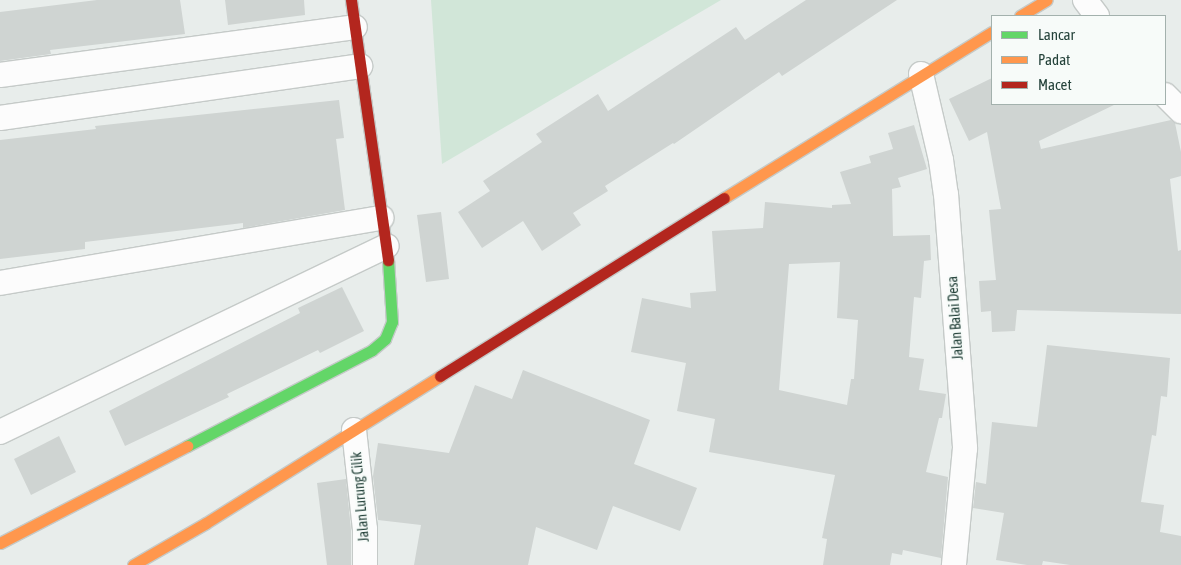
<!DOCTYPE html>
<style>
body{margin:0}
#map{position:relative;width:1181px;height:565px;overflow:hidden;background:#e8edeb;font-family:"Asap Condensed",sans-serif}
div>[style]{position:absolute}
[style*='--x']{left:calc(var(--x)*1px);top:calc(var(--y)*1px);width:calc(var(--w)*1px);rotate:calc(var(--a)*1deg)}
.green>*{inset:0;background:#d1e6d8}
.building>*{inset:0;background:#cfd4d2}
.roads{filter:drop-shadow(1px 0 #c5cac8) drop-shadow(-1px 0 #c5cac8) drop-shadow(0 1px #c5cac8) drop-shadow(0 -1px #c5cac8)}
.street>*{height:24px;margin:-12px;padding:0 12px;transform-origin:12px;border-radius:12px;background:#fcfcfc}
.fast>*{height:11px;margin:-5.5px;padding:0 5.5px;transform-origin:5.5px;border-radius:5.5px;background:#63d668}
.slow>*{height:11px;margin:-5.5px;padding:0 5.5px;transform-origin:5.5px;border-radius:5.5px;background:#ff974d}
.jam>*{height:11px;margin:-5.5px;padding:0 5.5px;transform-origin:5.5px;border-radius:5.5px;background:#b3261e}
span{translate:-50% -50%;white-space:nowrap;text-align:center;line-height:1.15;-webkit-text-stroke:4px #f7fbf9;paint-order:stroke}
.street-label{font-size:14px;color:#24423a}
.legend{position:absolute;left:991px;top:15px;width:175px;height:90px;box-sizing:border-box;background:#f7fbf9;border:1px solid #a3b1ad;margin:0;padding:6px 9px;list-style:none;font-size:15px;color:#24423a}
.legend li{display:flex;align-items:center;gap:10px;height:25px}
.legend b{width:25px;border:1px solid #a3b1ad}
</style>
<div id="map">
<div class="green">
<div style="clip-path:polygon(431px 0,721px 0,442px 164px)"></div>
</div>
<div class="building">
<div style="clip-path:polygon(97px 0,180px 0,185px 34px,50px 50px,51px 54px,0 61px,0 12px)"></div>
<div style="clip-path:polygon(225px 0,304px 0,305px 15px,228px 25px)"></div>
<div style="clip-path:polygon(806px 0,897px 0,782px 76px,779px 72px,674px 144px,673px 143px,605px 186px,608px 191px,573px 213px,581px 225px,542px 251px,523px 221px,482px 248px,458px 212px,490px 191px,483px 181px,542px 142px,536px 134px,598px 94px,608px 111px,736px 27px,745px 40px)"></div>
<div style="clip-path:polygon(992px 78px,992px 104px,1116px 104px,1039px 141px,1041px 149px,1171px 120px,1175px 123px,1181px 152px,1181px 176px,1170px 179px,1178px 251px,1181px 250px,1181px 314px,1017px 310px,1015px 331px,992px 332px,991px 311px,981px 312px,979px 281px,996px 280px,989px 210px,1001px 209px,987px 132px,969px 141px,949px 99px)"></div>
<div style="clip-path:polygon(339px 100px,344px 138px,336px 139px,345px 210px,243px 228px,243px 223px,85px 242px,85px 249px,0 259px,0 140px,96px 129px,95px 126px)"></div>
<div style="clip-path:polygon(evenodd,914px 125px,927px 169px,898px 178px,901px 187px,892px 189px,893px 236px,930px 235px,931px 260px,924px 261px,921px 298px,914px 297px,909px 357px,924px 359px,919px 390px,946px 394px,942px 418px,939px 418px,926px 472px,948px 477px,941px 558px,903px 550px,902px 555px,892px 553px,890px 565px,823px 565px,827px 539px,822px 538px,835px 475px,709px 452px,715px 419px,677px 411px,686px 363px,631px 352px,642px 298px,691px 308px,690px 293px,716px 291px,712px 231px,763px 228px,765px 202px,832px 208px,832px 205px,851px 204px,840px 172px,871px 163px,869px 156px,893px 149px,888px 133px,914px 125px,840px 262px,837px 318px,858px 320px,854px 379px,851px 379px,847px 405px,779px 390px,789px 264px,840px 262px)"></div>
<div style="clip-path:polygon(441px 212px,449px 279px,426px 282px,417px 215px)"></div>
<div style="clip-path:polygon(342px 287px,364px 331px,320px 353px,318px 350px,227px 394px,229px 397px,125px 446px,109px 411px,300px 313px,298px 308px)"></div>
<div style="clip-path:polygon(1047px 345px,1170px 358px,1167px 397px,1161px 396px,1156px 436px,1152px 435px,1141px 502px,1164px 505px,1160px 532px,1181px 536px,1181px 565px,1070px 565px,1043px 561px,1042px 565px,1027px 565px,996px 560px,1004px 513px,973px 508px,976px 482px,986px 484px,992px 422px,1037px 427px)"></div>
<div style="clip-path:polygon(523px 370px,650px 420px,634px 464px,697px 488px,680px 531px,613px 506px,597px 550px,536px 527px,528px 565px,414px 565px,421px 525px,378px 520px,373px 476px,378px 443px,449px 453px,475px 385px,512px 399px)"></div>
<div style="clip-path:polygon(59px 436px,76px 472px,31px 495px,14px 459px)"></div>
<div style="clip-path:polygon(346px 479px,351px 530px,351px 565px,327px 565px,317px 483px)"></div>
</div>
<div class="roads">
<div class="street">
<div style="--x:1085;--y:0;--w:20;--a:53"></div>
<div style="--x:921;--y:74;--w:88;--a:76.9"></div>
<div style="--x:941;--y:160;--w:34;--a:82"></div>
<div style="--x:946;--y:194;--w:255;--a:85.7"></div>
<div style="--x:965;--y:448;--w:118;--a:95.4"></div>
<div style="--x:0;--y:75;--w:358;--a:-7.7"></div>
<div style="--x:1165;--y:95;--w:23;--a:45"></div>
<div style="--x:0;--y:118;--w:364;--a:-8.2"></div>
<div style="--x:0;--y:283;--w:387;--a:-9.7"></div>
<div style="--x:354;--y:430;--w:100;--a:83.7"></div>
<div style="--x:365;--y:529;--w:36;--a:90"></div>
<div style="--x:0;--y:432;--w:429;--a:-25.7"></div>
</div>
<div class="fast">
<div style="--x:187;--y:446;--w:208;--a:-27.4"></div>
<div style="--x:372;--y:350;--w:17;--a:-40"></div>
<div style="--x:385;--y:339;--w:18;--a:-68"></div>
<div style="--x:392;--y:322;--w:62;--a:-93.7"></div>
</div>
<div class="slow">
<div style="--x:1020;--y:16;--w:31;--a:-31"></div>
<div style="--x:724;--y:198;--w:315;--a:-31.8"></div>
<div style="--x:0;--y:543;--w:211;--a:-27.4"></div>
<div style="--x:133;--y:565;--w:84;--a:-29.9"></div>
<div style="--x:206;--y:523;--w:276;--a:-32.1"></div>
</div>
<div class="jam">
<div style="--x:351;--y:0;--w:263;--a:81.9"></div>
<div style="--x:440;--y:376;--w:335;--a:-32.1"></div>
</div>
</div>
<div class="street-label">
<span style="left:955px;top:318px;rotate:-94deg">Jalan Balai Desa</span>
<span style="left:360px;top:497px;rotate:-95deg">Jalan Lurung Cilik</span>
</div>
<ul class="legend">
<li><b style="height:6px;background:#63d668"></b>Lancar</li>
<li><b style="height:6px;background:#ff974d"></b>Padat</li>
<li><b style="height:6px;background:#b3261e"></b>Macet</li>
</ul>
</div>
